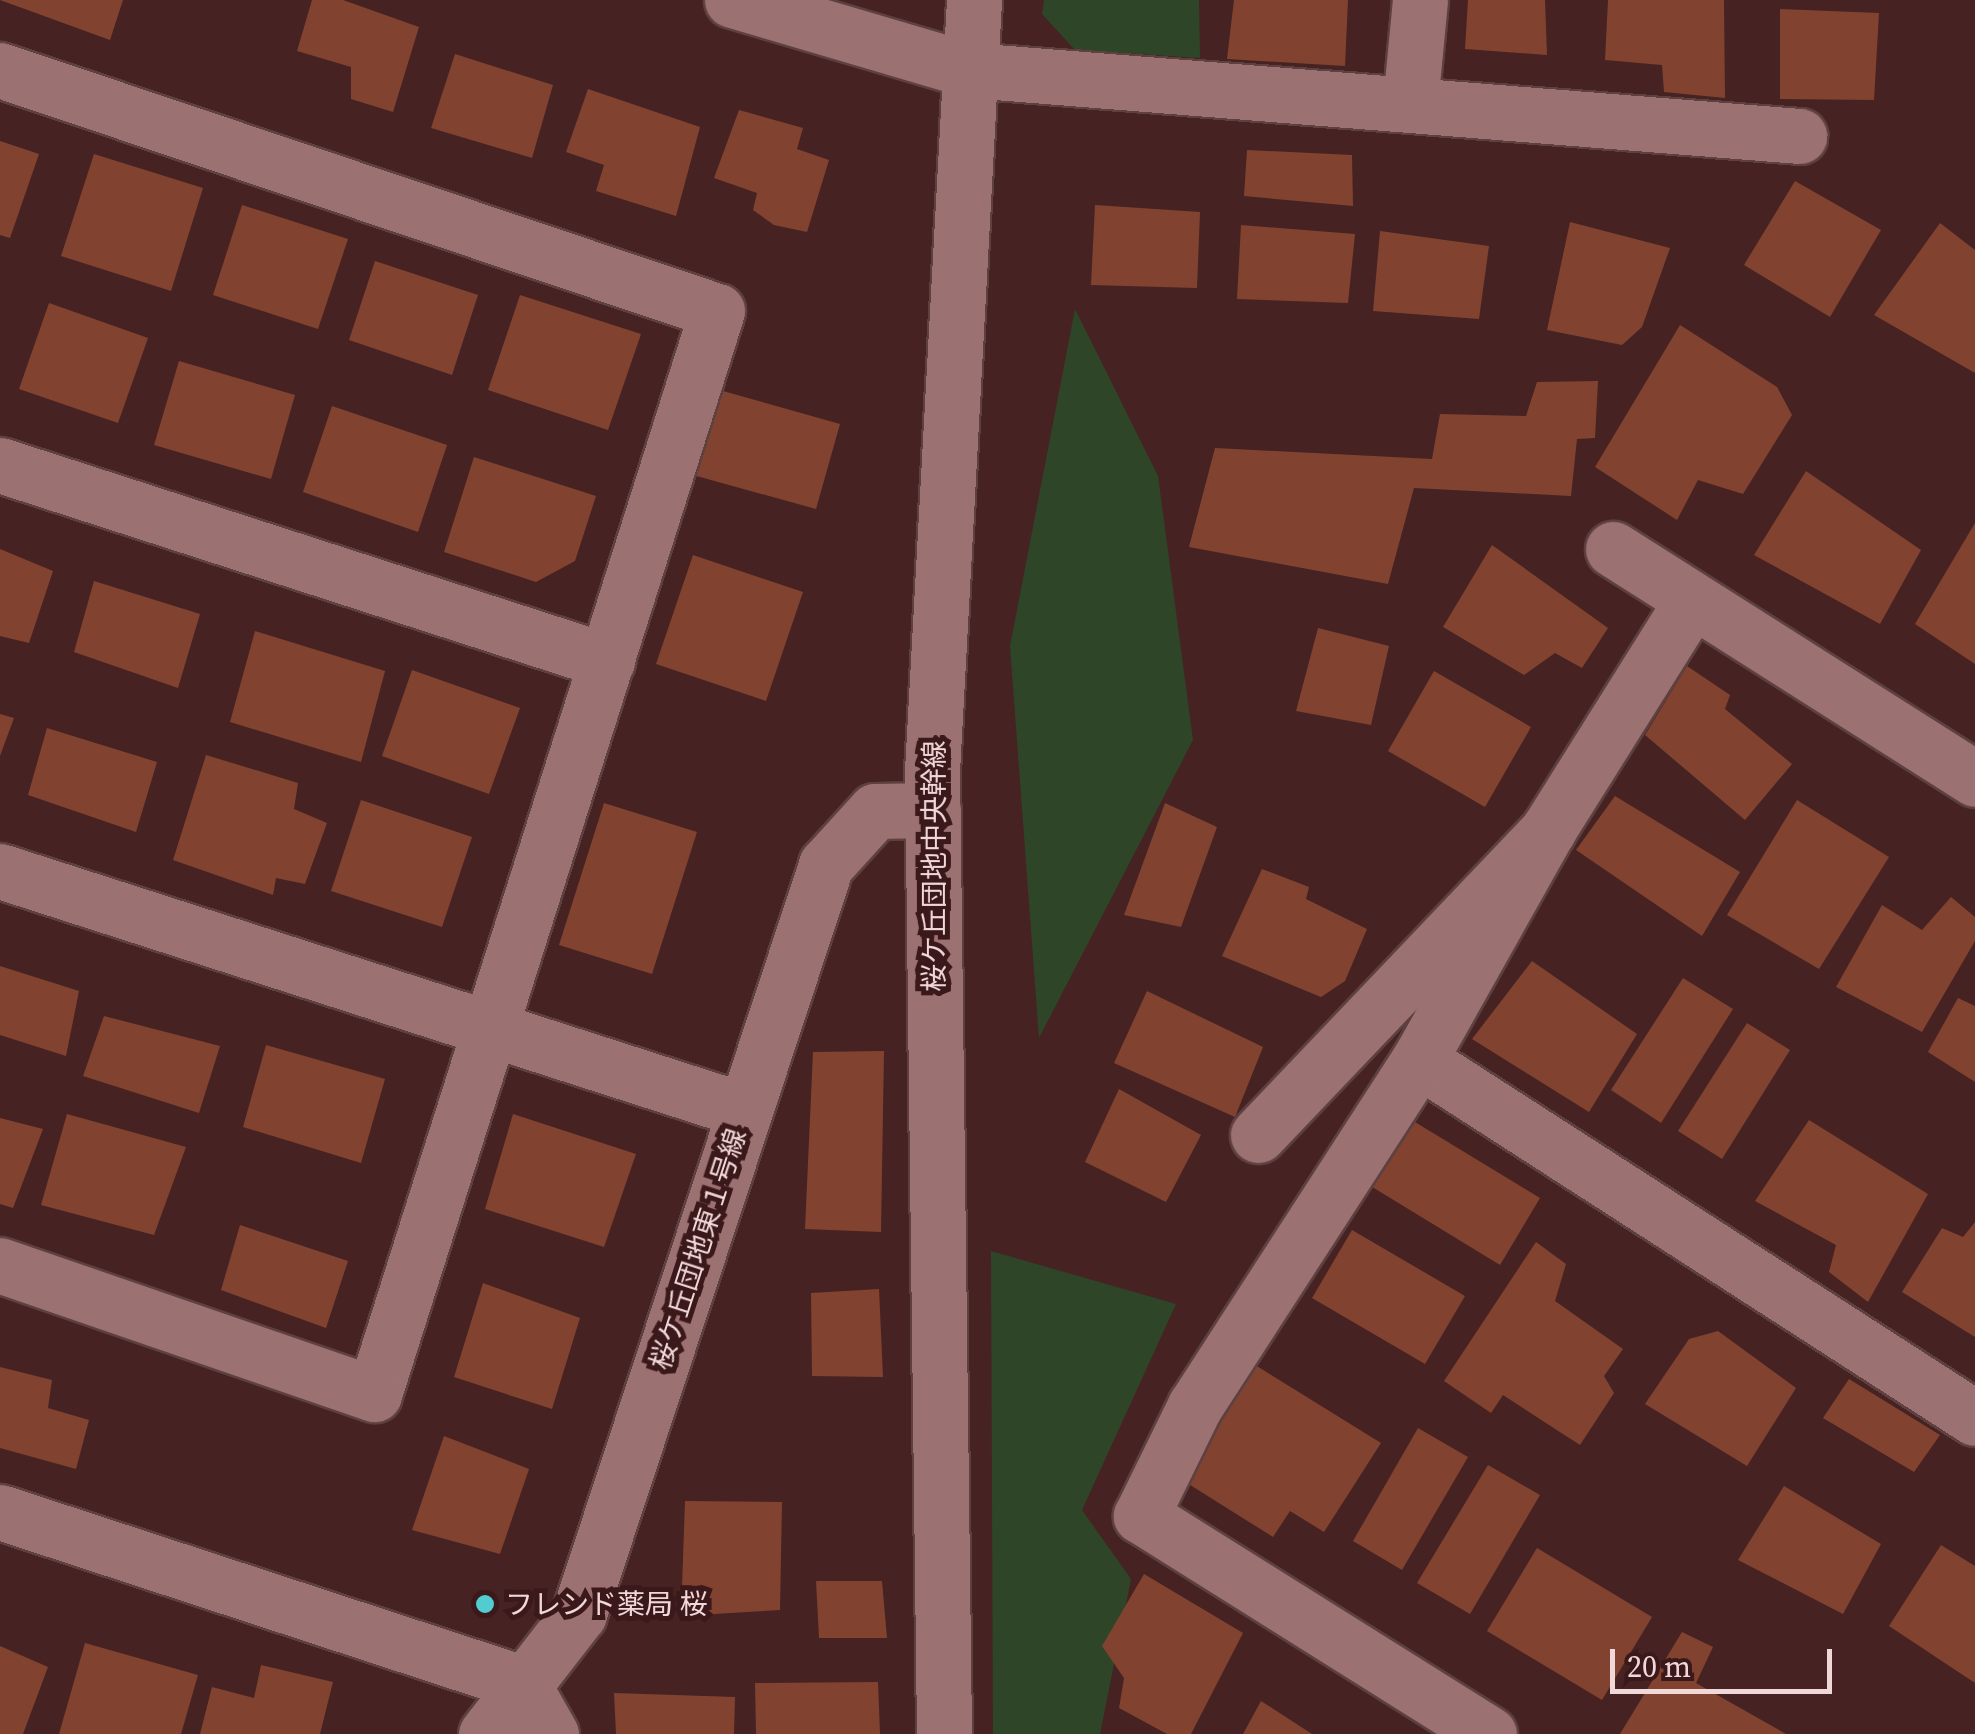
<!DOCTYPE html>
<meta charset="utf-8">
<style>
body{margin:0}
#map{position:relative;width:1975px;height:1734px;overflow:hidden;background:#462223;font-family:"Source Serif 4","Noto Sans JP",serif}
div>[style]{position:absolute}
[style*='--x']{left:calc(var(--x)*1px);top:calc(var(--y)*1px);width:calc(var(--w)*1px);rotate:calc(var(--a)*1deg)}
.green>*{inset:0;background:#2e4627}
.building>*{inset:0;background:#81432f}
.roads{filter:drop-shadow(2px 0 #5e4041) drop-shadow(-2px 0 #5e4041) drop-shadow(0 2px #5e4041) drop-shadow(0 -2px #5e4041)}
.minor>*{height:55px;margin:-27.5px;padding:0 27.5px;transform-origin:27.5px;border-radius:27.5px;background:#9c7171}
.tertiary>*{height:55px;margin:-27.5px;padding:0 27.5px;transform-origin:27.5px;border-radius:27.5px;background:#9c7171}
.dots>*{width:28px;height:28px;translate:-50% -50%;box-sizing:border-box;border:5px solid #3b181a;border-radius:50%}
span{translate:-50% -50%;white-space:nowrap;text-align:center;line-height:1.15;-webkit-text-stroke:10px #3b181a;paint-order:stroke}
.street-label{font-size:28px;color:#f1d8d8}
.poi-label{font-size:28px;color:#f1d8d8}
.left{translate:0 -50%;text-align:left}
.scale{position:absolute;left:1610px;top:1649px;width:222px;height:45px;box-sizing:border-box;border:5px solid #f1d8d8;border-top:0;padding-left:12px;font-size:30px;line-height:35px;white-space:nowrap;color:#f1d8d8;-webkit-text-stroke:8px #3b181a;paint-order:stroke}
</style>
<div id="map">
<div class="green">
<div style="clip-path:polygon(1044px 0,1199px 0,1200px 58px,1075px 50px,1042px 14px)"></div>
<div style="clip-path:polygon(1075px 309px,1158px 476px,1193px 740px,1039px 1038px,1010px 646px)"></div>
<div style="clip-path:polygon(991px 1251px,1176px 1304px,1082px 1510px,1131px 1579px,1100px 1734px,993px 1734px)"></div>
</div>
<div class="building">
<div style="clip-path:polygon(0 0,123px 0,110px 40px)"></div>
<div style="clip-path:polygon(312px 0,343px 0,419px 27px,393px 112px,351px 99px,351px 67px,297px 51px)"></div>
<div style="clip-path:polygon(1234px 0,1348px 0,1345px 66px,1227px 59px)"></div>
<div style="clip-path:polygon(1468px 0,1545px 0,1547px 55px,1465px 49px)"></div>
<div style="clip-path:polygon(1608px 0,1724px 0,1725px 98px,1664px 92px,1662px 65px,1605px 60px)"></div>
<div style="clip-path:polygon(1780px 9px,1879px 13px,1874px 100px,1780px 99px)"></div>
<div style="clip-path:polygon(455px 54px,553px 85px,532px 158px,431px 128px)"></div>
<div style="clip-path:polygon(588px 89px,700px 127px,676px 216px,596px 191px,604px 165px,566px 152px)"></div>
<div style="clip-path:polygon(739px 110px,803px 128px,797px 149px,829px 160px,807px 232px,774px 225px,753px 210px,757px 193px,714px 178px)"></div>
<div style="clip-path:polygon(0 141px,39px 154px,10px 238px,0 235px)"></div>
<div style="clip-path:polygon(1247px 150px,1352px 155px,1353px 206px,1244px 196px)"></div>
<div style="clip-path:polygon(94px 154px,203px 188px,171px 291px,61px 256px)"></div>
<div style="clip-path:polygon(1795px 181px,1881px 230px,1830px 317px,1744px 265px)"></div>
<div style="clip-path:polygon(242px 205px,348px 239px,318px 329px,213px 295px)"></div>
<div style="clip-path:polygon(1095px 205px,1200px 212px,1197px 288px,1091px 285px)"></div>
<div style="clip-path:polygon(1570px 222px,1670px 248px,1642px 327px,1622px 345px,1547px 330px)"></div>
<div style="clip-path:polygon(1940px 223px,1975px 250px,1975px 373px,1874px 315px)"></div>
<div style="clip-path:polygon(1241px 225px,1355px 234px,1348px 303px,1237px 299px)"></div>
<div style="clip-path:polygon(1380px 231px,1489px 246px,1479px 319px,1373px 311px)"></div>
<div style="clip-path:polygon(375px 261px,478px 295px,452px 375px,349px 340px)"></div>
<div style="clip-path:polygon(520px 295px,641px 334px,608px 430px,488px 390px)"></div>
<div style="clip-path:polygon(49px 303px,148px 338px,118px 423px,19px 389px)"></div>
<div style="clip-path:polygon(1680px 325px,1777px 387px,1792px 415px,1743px 494px,1698px 480px,1677px 520px,1595px 467px)"></div>
<div style="clip-path:polygon(179px 361px,295px 395px,271px 479px,154px 445px)"></div>
<div style="clip-path:polygon(1598px 381px,1595px 438px,1577px 439px,1571px 496px,1414px 488px,1388px 584px,1189px 547px,1215px 448px,1432px 459px,1440px 414px,1526px 416px,1537px 382px)"></div>
<div style="clip-path:polygon(716px 389px,840px 424px,816px 509px,693px 475px)"></div>
<div style="clip-path:polygon(332px 406px,447px 445px,418px 532px,303px 492px)"></div>
<div style="clip-path:polygon(474px 457px,596px 496px,575px 561px,536px 582px,444px 552px)"></div>
<div style="clip-path:polygon(1806px 471px,1921px 550px,1880px 624px,1754px 555px)"></div>
<div style="clip-path:polygon(1975px 523px,1975px 664px,1915px 624px)"></div>
<div style="clip-path:polygon(1492px 545px,1608px 628px,1582px 668px,1555px 653px,1524px 675px,1443px 627px)"></div>
<div style="clip-path:polygon(0 549px,53px 571px,29px 643px,0 636px)"></div>
<div style="clip-path:polygon(693px 555px,803px 592px,766px 701px,656px 664px)"></div>
<div style="clip-path:polygon(94px 581px,200px 614px,178px 688px,74px 652px)"></div>
<div style="clip-path:polygon(1318px 628px,1389px 646px,1371px 725px,1296px 711px)"></div>
<div style="clip-path:polygon(255px 631px,385px 671px,361px 762px,230px 722px)"></div>
<div style="clip-path:polygon(1687px 666px,1730px 695px,1725px 709px,1792px 764px,1745px 820px,1645px 735px)"></div>
<div style="clip-path:polygon(412px 670px,520px 708px,489px 794px,382px 756px)"></div>
<div style="clip-path:polygon(1434px 671px,1531px 727px,1485px 807px,1388px 751px)"></div>
<div style="clip-path:polygon(0 714px,14px 718px,0 756px)"></div>
<div style="clip-path:polygon(47px 728px,157px 762px,136px 832px,28px 795px)"></div>
<div style="clip-path:polygon(206px 755px,298px 783px,294px 809px,327px 823px,305px 884px,276px 878px,273px 895px,173px 860px)"></div>
<div style="clip-path:polygon(1615px 796px,1740px 872px,1702px 936px,1576px 850px)"></div>
<div style="clip-path:polygon(361px 800px,472px 837px,442px 927px,331px 891px)"></div>
<div style="clip-path:polygon(1797px 800px,1889px 857px,1819px 969px,1727px 915px)"></div>
<div style="clip-path:polygon(604px 803px,697px 832px,652px 974px,559px 945px)"></div>
<div style="clip-path:polygon(1165px 803px,1217px 827px,1181px 927px,1124px 915px)"></div>
<div style="clip-path:polygon(1262px 869px,1309px 887px,1306px 899px,1367px 929px,1345px 981px,1321px 997px,1222px 956px)"></div>
<div style="clip-path:polygon(1951px 897px,1975px 917px,1975px 941px,1922px 1032px,1836px 987px,1882px 905px,1922px 930px)"></div>
<div style="clip-path:polygon(1532px 961px,1637px 1034px,1589px 1112px,1472px 1039px)"></div>
<div style="clip-path:polygon(0 966px,79px 991px,66px 1056px,0 1035px)"></div>
<div style="clip-path:polygon(1683px 978px,1733px 1009px,1661px 1123px,1611px 1090px)"></div>
<div style="clip-path:polygon(1147px 991px,1263px 1047px,1235px 1117px,1114px 1063px)"></div>
<div style="clip-path:polygon(1958px 998px,1975px 1006px,1975px 1082px,1928px 1052px)"></div>
<div style="clip-path:polygon(104px 1016px,220px 1046px,199px 1113px,83px 1076px)"></div>
<div style="clip-path:polygon(1747px 1023px,1790px 1050px,1722px 1159px,1678px 1131px)"></div>
<div style="clip-path:polygon(266px 1045px,385px 1079px,361px 1163px,243px 1127px)"></div>
<div style="clip-path:polygon(884px 1051px,881px 1232px,805px 1229px,813px 1052px)"></div>
<div style="clip-path:polygon(1119px 1089px,1201px 1135px,1166px 1202px,1085px 1162px)"></div>
<div style="clip-path:polygon(67px 1114px,186px 1147px,154px 1235px,41px 1205px)"></div>
<div style="clip-path:polygon(513px 1114px,636px 1154px,604px 1247px,485px 1209px)"></div>
<div style="clip-path:polygon(0 1118px,43px 1129px,13px 1208px,0 1204px)"></div>
<div style="clip-path:polygon(1410px 1119px,1540px 1198px,1500px 1265px,1369px 1185px)"></div>
<div style="clip-path:polygon(1809px 1120px,1928px 1194px,1868px 1302px,1829px 1272px,1836px 1245px,1755px 1201px)"></div>
<div style="clip-path:polygon(1975px 1222px,1975px 1337px,1902px 1292px,1942px 1228px,1963px 1237px)"></div>
<div style="clip-path:polygon(240px 1225px,348px 1261px,326px 1328px,221px 1290px)"></div>
<div style="clip-path:polygon(1352px 1230px,1465px 1296px,1425px 1364px,1312px 1298px)"></div>
<div style="clip-path:polygon(1536px 1242px,1566px 1264px,1555px 1301px,1623px 1349px,1604px 1376px,1614px 1393px,1580px 1445px,1503px 1395px,1491px 1413px,1444px 1381px)"></div>
<div style="clip-path:polygon(483px 1283px,580px 1318px,552px 1409px,454px 1377px)"></div>
<div style="clip-path:polygon(879px 1289px,883px 1377px,812px 1376px,811px 1293px)"></div>
<div style="clip-path:polygon(1718px 1331px,1796px 1388px,1747px 1466px,1645px 1404px,1689px 1339px)"></div>
<div style="clip-path:polygon(1252px 1363px,1381px 1443px,1324px 1532px,1290px 1511px,1273px 1537px,1179px 1478px)"></div>
<div style="clip-path:polygon(0 1367px,52px 1380px,48px 1408px,89px 1420px,76px 1469px,0 1448px)"></div>
<div style="clip-path:polygon(1849px 1379px,1940px 1435px,1914px 1472px,1823px 1418px)"></div>
<div style="clip-path:polygon(1418px 1428px,1468px 1457px,1402px 1570px,1353px 1541px)"></div>
<div style="clip-path:polygon(444px 1436px,529px 1469px,500px 1554px,412px 1530px)"></div>
<div style="clip-path:polygon(1488px 1465px,1540px 1495px,1470px 1614px,1417px 1583px)"></div>
<div style="clip-path:polygon(1784px 1486px,1881px 1544px,1843px 1614px,1738px 1560px)"></div>
<div style="clip-path:polygon(685px 1501px,782px 1502px,780px 1610px,681px 1616px)"></div>
<div style="clip-path:polygon(1941px 1545px,1975px 1566px,1975px 1683px,1889px 1626px)"></div>
<div style="clip-path:polygon(1537px 1548px,1652px 1617px,1602px 1700px,1487px 1631px)"></div>
<div style="clip-path:polygon(1144px 1574px,1243px 1633px,1191px 1734px,1167px 1734px,1119px 1708px,1124px 1678px,1102px 1646px)"></div>
<div style="clip-path:polygon(816px 1581px,882px 1581px,887px 1638px,819px 1638px)"></div>
<div style="clip-path:polygon(1682px 1632px,1713px 1647px,1696px 1683px,1786px 1734px,1620px 1734px)"></div>
<div style="clip-path:polygon(85px 1643px,198px 1675px,181px 1734px,59px 1734px)"></div>
<div style="clip-path:polygon(0 1646px,48px 1667px,23px 1734px,0 1734px)"></div>
<div style="clip-path:polygon(261px 1665px,333px 1682px,320px 1734px,200px 1734px,212px 1687px,254px 1698px)"></div>
<div style="clip-path:polygon(878px 1682px,880px 1734px,756px 1734px,755px 1683px)"></div>
<div style="clip-path:polygon(614px 1693px,735px 1697px,734px 1734px,616px 1734px)"></div>
<div style="clip-path:polygon(1261px 1701px,1312px 1734px,1243px 1734px)"></div>
</div>
<div class="roads">
<div class="minor">
<div style="--x:732;--y:0;--w:248;--a:16.4"></div>
<div style="--x:970;--y:70;--w:832;--a:4.55"></div>
<div style="--x:0;--y:70;--w:756;--a:18.58"></div>
<div style="--x:717;--y:311;--w:1136;--a:107.57"></div>
<div style="--x:374;--y:1394;--w:396;--a:-161"></div>
<div style="--x:1410;--y:104;--w:104;--a:-84.5"></div>
<div style="--x:0;--y:465;--w:638;--a:17.9"></div>
<div style="--x:1613;--y:549;--w:429;--a:32.4"></div>
<div style="--x:0;--y:871;--w:780;--a:17.83"></div>
<div style="--x:1419;--y:1060;--w:661;--a:32.78"></div>
<div style="--x:1258;--y:1135;--w:421;--a:-46.4"></div>
<div style="--x:1548;--y:830;--w:271;--a:-57.9"></div>
<div style="--x:0;--y:1512;--w:549;--a:18.14"></div>
<div style="--x:522;--y:1683;--w:59;--a:60.4"></div>
<div style="--x:486;--y:1734;--w:152;--a:-52.2"></div>
<div style="--x:579;--y:1614;--w:789;--a:-71.75"></div>
<div style="--x:826;--y:865;--w:73;--a:-47.8"></div>
<div style="--x:875;--y:811;--w:58;--a:-1"></div>
<div style="--x:1489;--y:1734;--w:411;--a:-147.9"></div>
<div style="--x:1141;--y:1516;--w:123;--a:-63.9"></div>
<div style="--x:1195;--y:1406;--w:412;--a:-57.1"></div>
<div style="--x:1419;--y:1060;--w:264;--a:-60.7"></div>
</div>
<div class="tertiary">
<div style="--x:944;--y:1734;--w:963;--a:-90.71"></div>
<div style="--x:932;--y:771;--w:772;--a:-86.88"></div>
</div>
</div>
<div class="dots">
<div style="left:485px;top:1604px;background:#51ccd1"></div>
</div>
<div class="street-label">
<span style="left:934px;top:866px;rotate:-90deg">桜ケ丘団地中央幹線</span>
<span style="left:698px;top:1249px;rotate:-72deg">桜ケ丘団地東１号線</span>
</div>
<div class="poi-label">
<span class="left" style="left:505px;top:1604px">フレンド薬局 桜</span>
</div>
<div class="scale">20 m</div>
</div>
